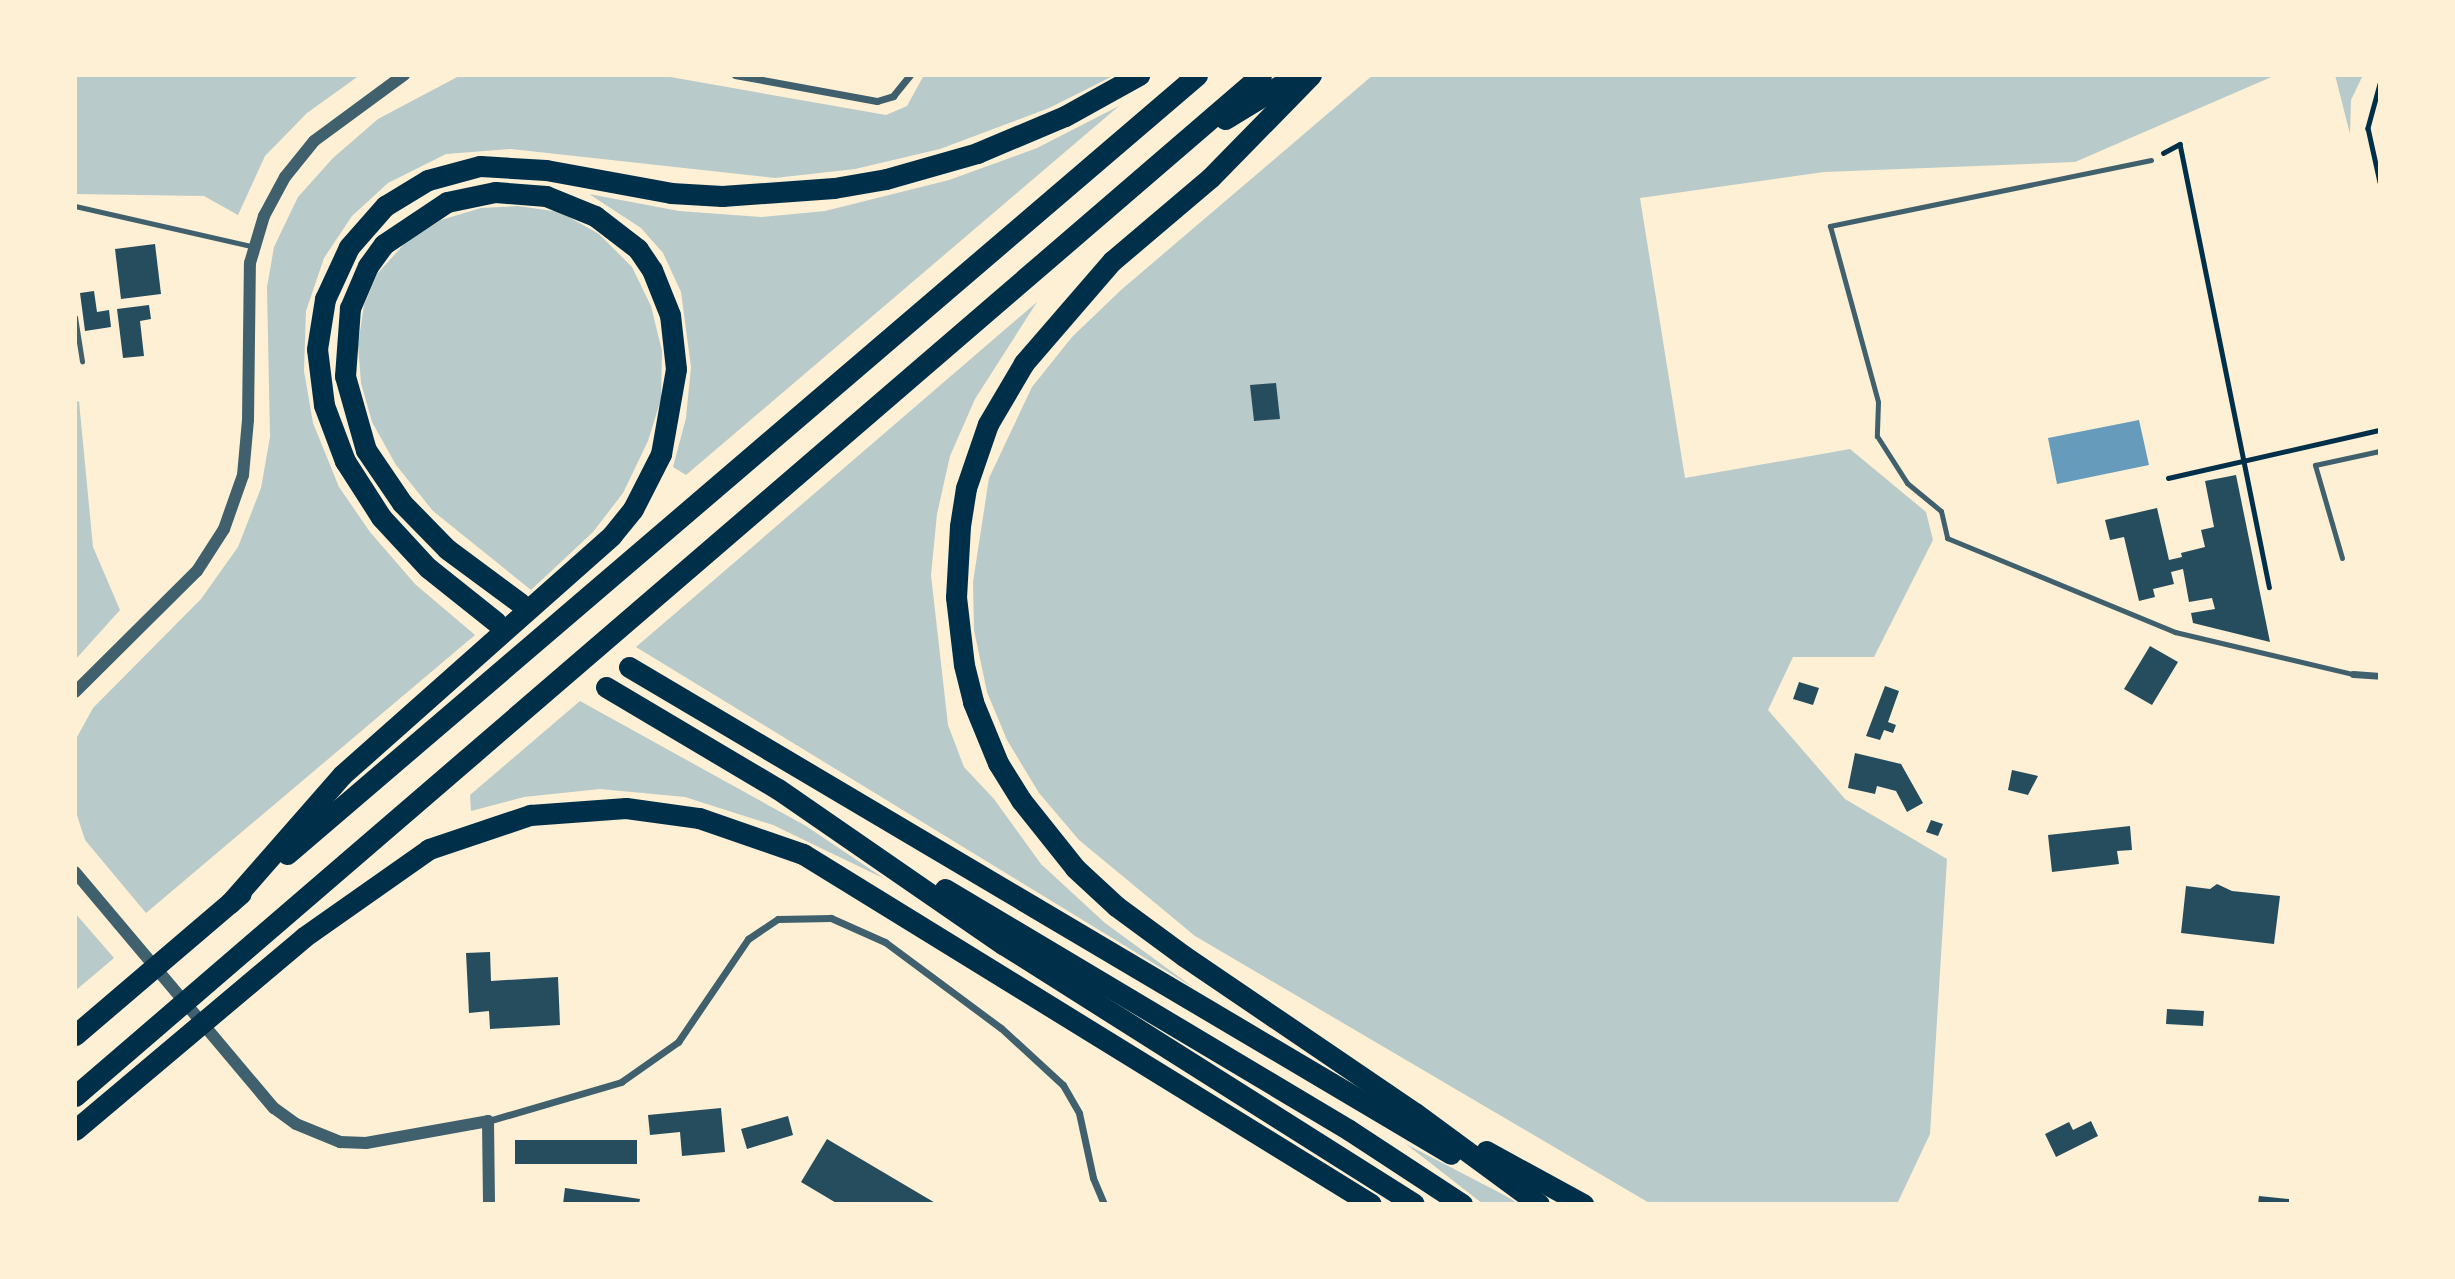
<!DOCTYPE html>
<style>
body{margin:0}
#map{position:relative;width:2455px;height:1279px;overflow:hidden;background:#fdf0d5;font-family:Poppins,sans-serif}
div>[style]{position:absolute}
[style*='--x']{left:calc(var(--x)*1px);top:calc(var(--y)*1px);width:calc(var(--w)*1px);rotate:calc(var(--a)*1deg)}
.green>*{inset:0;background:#b9caca}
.water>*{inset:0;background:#669bbc}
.building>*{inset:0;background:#264d5e}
.path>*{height:4.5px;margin:-2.25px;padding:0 2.25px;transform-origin:2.25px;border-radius:2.25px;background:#003049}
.service>*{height:5px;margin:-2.5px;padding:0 2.5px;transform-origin:2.5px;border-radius:2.5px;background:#3f606c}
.minor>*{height:7px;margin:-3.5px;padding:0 3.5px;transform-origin:3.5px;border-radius:3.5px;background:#3f606c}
.tertiary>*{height:12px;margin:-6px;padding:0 6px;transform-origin:6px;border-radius:6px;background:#3f606c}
.motorway>*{height:21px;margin:-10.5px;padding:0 10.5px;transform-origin:10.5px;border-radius:10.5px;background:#003049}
span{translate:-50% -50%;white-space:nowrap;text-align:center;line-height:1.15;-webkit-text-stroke:5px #fdf0d5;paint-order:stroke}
.frame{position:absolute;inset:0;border:77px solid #fdf0d5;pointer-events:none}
</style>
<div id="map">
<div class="green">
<div style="clip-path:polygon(75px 75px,360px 75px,307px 113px,265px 156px,238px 215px,204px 196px,75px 194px)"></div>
<div style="clip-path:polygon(461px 75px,659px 75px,886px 115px,907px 106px,924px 75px,1115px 75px,1049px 108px,940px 149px,855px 169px,775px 178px,511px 149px,446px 154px,388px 183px,352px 216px,324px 258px,306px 311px,304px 371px,313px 423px,339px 487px,370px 532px,415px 584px,475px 635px,146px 913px,85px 840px,75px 809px,76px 739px,93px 708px,201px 599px,238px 547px,261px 488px,270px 437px,267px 287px,274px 247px,298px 197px,333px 158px,378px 119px)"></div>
<div style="clip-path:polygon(1373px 75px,2276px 75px,2075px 162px,1824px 172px,1640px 198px,1685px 478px,1850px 449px,1926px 512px,1933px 540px,1874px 657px,1793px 657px,1768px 710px,1845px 799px,1947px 859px,1930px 1134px,1897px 1204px,1651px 1204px,1195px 936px,1079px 840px,1039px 793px,1007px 740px,987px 692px,974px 630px,973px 582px,989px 478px,1032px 387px,1072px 337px,1121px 290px)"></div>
<div style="clip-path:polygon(2335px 75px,2363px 75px,2351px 100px,2350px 134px)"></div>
<div style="clip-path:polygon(1119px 106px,686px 475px,673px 467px,686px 418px,691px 367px,681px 292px,663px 253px,641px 228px,589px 194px,679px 211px,761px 217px,825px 211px,949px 180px,1037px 148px)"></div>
<div style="clip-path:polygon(518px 206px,560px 212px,599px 234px,632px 267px,651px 306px,662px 351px,661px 399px,648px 441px,623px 493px,593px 532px,531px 590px,433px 511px,396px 465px,372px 422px,361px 383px,358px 345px,364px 305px,377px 274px,406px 242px,441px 220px,481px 208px)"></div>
<div style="clip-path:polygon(1037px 302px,975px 399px,950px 456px,937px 514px,931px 575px,948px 725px,964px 767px,994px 799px,1041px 864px,1105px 923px,1194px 988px,636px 647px)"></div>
<div style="clip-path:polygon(79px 401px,93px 547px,120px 610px,75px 660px,75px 403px)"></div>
<div style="clip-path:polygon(580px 701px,806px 826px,885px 879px,773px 825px,685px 797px,600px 789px,524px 797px,471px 811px,470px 795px)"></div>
<div style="clip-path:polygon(75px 913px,114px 958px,75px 991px)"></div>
<div style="clip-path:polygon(1406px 1144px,1504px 1195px,1519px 1204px,1483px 1204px)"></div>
</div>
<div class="water">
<div style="clip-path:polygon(2139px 420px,2149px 465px,2057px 484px,2048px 438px)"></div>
</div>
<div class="building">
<div style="clip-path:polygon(155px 244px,161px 294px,121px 299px,115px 249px)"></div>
<div style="clip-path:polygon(94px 291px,97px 312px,109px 310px,111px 327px,85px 331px,80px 293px)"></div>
<div style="clip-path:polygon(149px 305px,151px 319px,140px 321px,144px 356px,123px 358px,117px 309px)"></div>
<div style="clip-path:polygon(1276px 383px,1280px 419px,1254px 421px,1250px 385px)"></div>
<div style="clip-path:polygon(2236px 475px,2270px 642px,2193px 623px,2191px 613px,2215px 609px,2212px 598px,2189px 602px,2183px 569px,2171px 572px,2174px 584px,2153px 589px,2155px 597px,2139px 601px,2124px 537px,2110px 540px,2105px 520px,2157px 508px,2169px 560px,2182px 557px,2181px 553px,2205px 547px,2201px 530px,2214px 527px,2205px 481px)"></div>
<div style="clip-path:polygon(2150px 646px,2178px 662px,2152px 705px,2124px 689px)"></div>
<div style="clip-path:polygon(1799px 682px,1819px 688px,1813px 705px,1793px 699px)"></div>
<div style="clip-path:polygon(1885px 686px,1899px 691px,1888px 722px,1896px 725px,1893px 733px,1884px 730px,1880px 740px,1866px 736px)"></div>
<div style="clip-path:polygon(1855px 753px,1901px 764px,1923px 803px,1907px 812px,1896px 791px,1877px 786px,1875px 794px,1848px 788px)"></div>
<div style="clip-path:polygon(2012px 770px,2038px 776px,2028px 795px,2008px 790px)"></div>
<div style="clip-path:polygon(1931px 820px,1943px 824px,1938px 836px,1926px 832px)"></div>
<div style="clip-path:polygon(2130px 826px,2132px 850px,2117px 851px,2119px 864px,2052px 872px,2048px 835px)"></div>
<div style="clip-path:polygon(2217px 884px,2232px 891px,2280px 896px,2274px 944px,2181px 933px,2186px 886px,2210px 889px)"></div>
<div style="clip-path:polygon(490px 952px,491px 981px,558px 977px,560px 1025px,490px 1029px,489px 1011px,469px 1013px,466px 953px)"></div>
<div style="clip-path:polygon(2167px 1009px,2204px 1011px,2203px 1026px,2166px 1024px)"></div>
<div style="clip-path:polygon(721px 1108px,725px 1152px,682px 1156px,680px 1132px,650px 1135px,648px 1115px)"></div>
<div style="clip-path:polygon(788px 1116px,793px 1135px,747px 1149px,741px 1129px)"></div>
<div style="clip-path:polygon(2091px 1121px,2098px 1136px,2056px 1157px,2045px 1134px,2069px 1122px,2073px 1130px)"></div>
<div style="clip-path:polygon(827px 1139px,937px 1204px,838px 1204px,801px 1182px)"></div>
<div style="clip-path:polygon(515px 1140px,637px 1140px,637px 1164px,515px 1164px)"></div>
<div style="clip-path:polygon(565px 1188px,640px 1199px,639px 1204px,563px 1204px)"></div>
<div style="clip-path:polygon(2259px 1196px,2289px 1199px,2289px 1204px,2258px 1204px)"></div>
</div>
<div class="path">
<div style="--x:2380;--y:84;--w:46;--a:105.3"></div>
<div style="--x:2368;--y:128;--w:55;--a:77.5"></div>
<div style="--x:2163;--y:153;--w:19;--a:-28"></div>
<div style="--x:2180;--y:144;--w:452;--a:78.6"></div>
<div style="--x:2168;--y:478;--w:217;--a:-12.8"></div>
</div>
<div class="service">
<div style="--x:2151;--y:160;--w:328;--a:168.4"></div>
<div style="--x:1830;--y:226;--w:182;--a:74.7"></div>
<div style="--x:1878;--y:402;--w:34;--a:92"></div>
<div style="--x:1877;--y:436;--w:56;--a:57.4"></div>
<div style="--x:1907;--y:483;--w:44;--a:39.5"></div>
<div style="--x:1941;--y:511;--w:28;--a:77"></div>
<div style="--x:1947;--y:538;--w:247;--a:22.4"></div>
<div style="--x:2175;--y:632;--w:183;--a:13.3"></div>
<div style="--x:75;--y:206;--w:185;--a:12.8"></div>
<div style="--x:75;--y:317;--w:45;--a:81"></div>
<div style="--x:2342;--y:558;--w:97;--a:-106.2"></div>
<div style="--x:2315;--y:465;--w:66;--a:-12.3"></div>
<div style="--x:2379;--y:451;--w:4;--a:76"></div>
</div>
<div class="minor">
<div style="--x:735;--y:75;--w:144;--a:10.4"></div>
<div style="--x:877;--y:101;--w:17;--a:-17"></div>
<div style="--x:893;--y:96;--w:27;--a:-51"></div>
<div style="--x:2353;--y:674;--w:27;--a:4"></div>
<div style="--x:488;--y:1121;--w:139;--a:-16.3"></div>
<div style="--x:621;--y:1082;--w:70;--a:-35.1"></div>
<div style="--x:678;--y:1042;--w:125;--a:-55.8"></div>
<div style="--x:748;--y:939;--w:36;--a:-34"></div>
<div style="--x:778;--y:919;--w:53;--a:-1.1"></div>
<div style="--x:831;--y:918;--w:59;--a:24"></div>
<div style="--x:885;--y:942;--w:144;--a:36.6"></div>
<div style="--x:1001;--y:1028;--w:84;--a:42.6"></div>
<div style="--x:1063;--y:1085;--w:32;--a:60"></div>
<div style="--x:1079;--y:1113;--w:66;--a:77.8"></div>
<div style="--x:1093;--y:1178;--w:28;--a:67"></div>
</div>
<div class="tertiary">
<div style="--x:75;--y:692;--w:172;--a:-44.8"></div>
<div style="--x:197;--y:571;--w:50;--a:-57.3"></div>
<div style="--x:224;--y:529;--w:57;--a:-70.6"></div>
<div style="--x:243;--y:475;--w:55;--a:-84.8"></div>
<div style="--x:248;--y:420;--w:157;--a:-89.3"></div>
<div style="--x:250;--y:263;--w:49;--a:-73.4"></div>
<div style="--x:264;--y:216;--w:44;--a:-61.7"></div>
<div style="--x:285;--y:177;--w:46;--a:-51.1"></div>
<div style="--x:314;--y:141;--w:112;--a:-36.3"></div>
<div style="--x:75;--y:872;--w:309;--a:49.9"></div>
<div style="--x:274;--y:1108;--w:27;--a:36"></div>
<div style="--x:296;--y:1124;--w:48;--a:22.2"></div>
<div style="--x:340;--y:1142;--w:26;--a:2"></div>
<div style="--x:366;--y:1143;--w:124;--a:-10.2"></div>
<div style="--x:488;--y:1121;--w:83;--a:89.3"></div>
</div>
<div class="motorway">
<div style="--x:1311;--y:75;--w:144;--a:134.4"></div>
<div style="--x:1210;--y:178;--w:128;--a:139.7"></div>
<div style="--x:1112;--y:261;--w:135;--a:130.8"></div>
<div style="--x:1024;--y:363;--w:71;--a:120.5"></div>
<div style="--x:988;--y:424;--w:68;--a:109"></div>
<div style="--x:966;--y:488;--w:38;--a:99"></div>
<div style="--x:960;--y:526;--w:71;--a:93.2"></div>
<div style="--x:956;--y:597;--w:68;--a:83.3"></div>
<div style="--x:964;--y:665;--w:38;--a:76"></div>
<div style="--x:973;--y:702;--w:66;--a:67.7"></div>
<div style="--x:998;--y:763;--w:44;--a:58.1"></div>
<div style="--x:1021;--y:800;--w:87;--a:51.5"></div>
<div style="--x:1075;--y:868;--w:56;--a:42.8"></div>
<div style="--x:1116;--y:906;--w:84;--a:36.3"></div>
<div style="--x:1184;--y:956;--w:279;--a:34.2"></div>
<div style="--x:1415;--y:1113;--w:154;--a:36.3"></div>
<div style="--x:1225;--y:119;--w:84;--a:-31.4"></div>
<div style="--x:496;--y:622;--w:87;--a:-141.5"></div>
<div style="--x:428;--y:568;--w:69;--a:-132.7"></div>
<div style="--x:381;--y:517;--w:67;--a:-122.7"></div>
<div style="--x:345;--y:461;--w:60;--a:-110.6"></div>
<div style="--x:324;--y:405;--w:56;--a:-97.1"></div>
<div style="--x:317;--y:349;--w:51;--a:-80.9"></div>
<div style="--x:325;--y:299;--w:57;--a:-65.2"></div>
<div style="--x:349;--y:247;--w:55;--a:-48.7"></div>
<div style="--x:385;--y:206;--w:50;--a:-31.2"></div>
<div style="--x:428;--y:180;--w:54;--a:-15.1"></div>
<div style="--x:480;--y:166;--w:66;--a:3.5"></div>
<div style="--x:546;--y:170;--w:127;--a:10.4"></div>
<div style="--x:671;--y:193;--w:51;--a:3.4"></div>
<div style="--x:722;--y:196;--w:112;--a:-4.1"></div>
<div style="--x:834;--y:188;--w:53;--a:-9.8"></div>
<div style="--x:886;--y:179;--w:95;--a:-15.9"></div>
<div style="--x:977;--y:153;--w:95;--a:-22.8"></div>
<div style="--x:1065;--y:116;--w:85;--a:-29"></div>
<div style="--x:629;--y:667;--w:955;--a:30.64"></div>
<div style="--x:606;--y:687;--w:200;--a:30.7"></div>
<div style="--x:778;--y:789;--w:273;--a:34.6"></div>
<div style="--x:1003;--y:944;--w:486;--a:32.3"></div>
<div style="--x:287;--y:854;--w:1198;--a:-40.56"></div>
<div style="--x:945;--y:889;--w:470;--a:30.8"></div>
<div style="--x:1349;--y:1130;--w:135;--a:33.2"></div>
<div style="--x:230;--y:903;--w:170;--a:-48.8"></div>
<div style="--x:342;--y:775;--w:361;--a:-41.6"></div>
<div style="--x:612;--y:535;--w:33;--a:-51"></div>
<div style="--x:633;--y:509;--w:62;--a:-63"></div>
<div style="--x:661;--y:454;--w:86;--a:-80"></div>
<div style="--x:676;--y:369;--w:54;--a:-96.3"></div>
<div style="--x:670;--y:315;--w:48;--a:-111.8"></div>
<div style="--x:652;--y:270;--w:25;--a:-124"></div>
<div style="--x:638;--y:249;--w:54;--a:-142.5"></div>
<div style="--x:595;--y:216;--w:53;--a:-157.8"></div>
<div style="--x:546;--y:196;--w:51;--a:-175.5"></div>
<div style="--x:495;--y:192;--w:49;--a:168.2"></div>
<div style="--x:447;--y:202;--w:76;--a:146.3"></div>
<div style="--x:384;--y:244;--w:27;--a:126"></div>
<div style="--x:368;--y:266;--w:46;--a:113.2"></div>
<div style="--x:350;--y:308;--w:68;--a:94.2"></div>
<div style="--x:345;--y:376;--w:77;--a:74.2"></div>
<div style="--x:366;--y:450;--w:64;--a:55.8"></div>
<div style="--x:402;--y:503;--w:64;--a:45.6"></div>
<div style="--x:447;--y:549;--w:91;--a:36.5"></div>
<div style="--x:75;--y:1035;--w:218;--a:-40.5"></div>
<div style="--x:75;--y:1096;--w:1565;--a:-40.72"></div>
<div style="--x:75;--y:1130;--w:299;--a:-40.1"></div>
<div style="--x:304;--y:937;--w:153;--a:-35.1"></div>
<div style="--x:429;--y:849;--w:107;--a:-18.6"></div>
<div style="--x:530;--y:815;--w:96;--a:-4.2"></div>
<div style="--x:626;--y:808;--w:74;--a:7.8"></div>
<div style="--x:699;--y:818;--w:110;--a:19.1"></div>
<div style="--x:803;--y:854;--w:667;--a:31.64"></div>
<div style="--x:1486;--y:1151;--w:111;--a:28.7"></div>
</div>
<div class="frame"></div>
</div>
